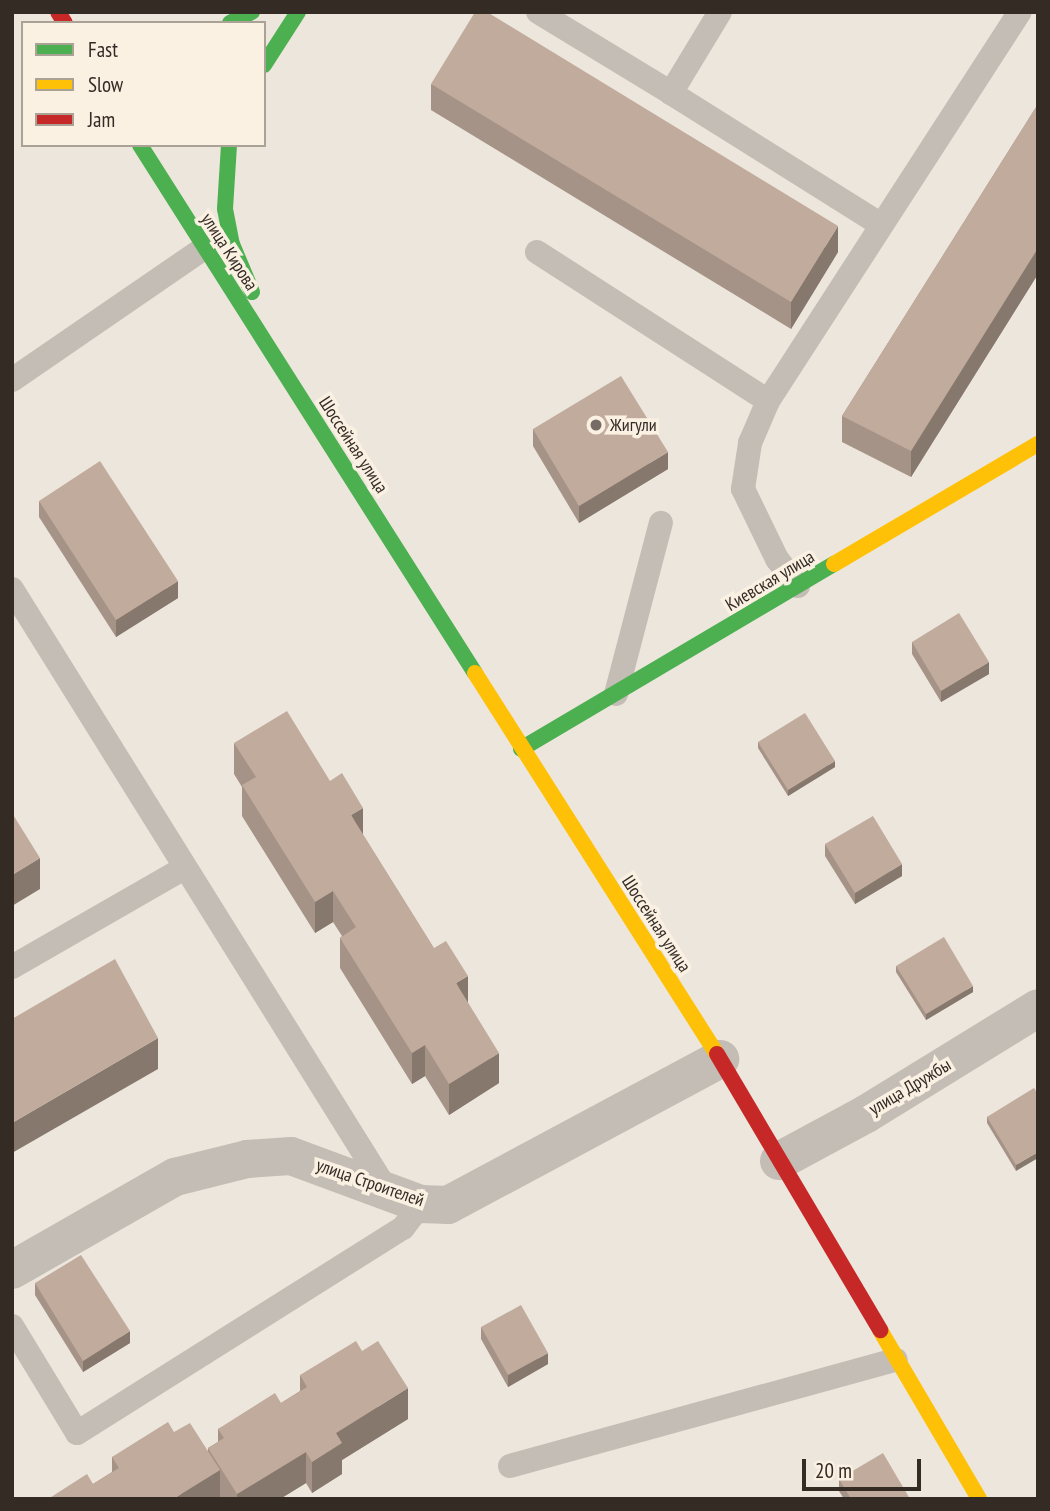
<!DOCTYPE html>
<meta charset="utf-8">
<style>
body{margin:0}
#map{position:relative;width:1050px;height:1511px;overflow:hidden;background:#ece6dc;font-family:"PT Sans Narrow",sans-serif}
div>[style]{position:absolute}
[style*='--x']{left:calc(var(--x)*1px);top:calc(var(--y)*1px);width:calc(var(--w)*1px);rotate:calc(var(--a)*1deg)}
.lane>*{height:24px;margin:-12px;padding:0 12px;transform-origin:12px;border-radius:12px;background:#c4bdb6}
.street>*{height:38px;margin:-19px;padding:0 19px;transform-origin:19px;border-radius:19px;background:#c4bdb6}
.fast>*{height:16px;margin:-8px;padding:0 8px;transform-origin:8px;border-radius:8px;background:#4caf50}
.slow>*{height:16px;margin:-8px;padding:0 8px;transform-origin:8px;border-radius:8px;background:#ffc107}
.jam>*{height:16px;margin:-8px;padding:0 8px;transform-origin:8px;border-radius:8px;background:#c62828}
.wall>*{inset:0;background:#a69387}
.shaded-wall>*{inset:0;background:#87786e}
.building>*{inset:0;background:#c1ab9d}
.dots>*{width:19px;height:19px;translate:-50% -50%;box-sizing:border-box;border:4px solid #faf1e2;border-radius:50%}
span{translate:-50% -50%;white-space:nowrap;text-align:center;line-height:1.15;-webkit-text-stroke:7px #faf1e2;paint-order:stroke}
.street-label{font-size:18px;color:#342b25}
.poi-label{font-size:18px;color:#342b25}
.left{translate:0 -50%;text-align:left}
.frame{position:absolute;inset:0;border:14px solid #342b25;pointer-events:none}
.legend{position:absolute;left:21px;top:21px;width:245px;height:126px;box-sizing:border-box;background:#faf1e2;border:2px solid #aba296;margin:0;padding:9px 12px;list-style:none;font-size:21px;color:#342b25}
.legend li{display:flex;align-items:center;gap:14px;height:35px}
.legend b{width:35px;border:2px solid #aba296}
.scale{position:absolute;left:802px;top:1459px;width:119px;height:32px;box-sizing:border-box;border:4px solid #342b25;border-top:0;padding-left:9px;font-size:21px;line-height:24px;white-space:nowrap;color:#342b25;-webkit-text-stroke:5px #faf1e2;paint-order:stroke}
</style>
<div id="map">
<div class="lane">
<div style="--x:538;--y:12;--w:156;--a:31.3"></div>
<div style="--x:720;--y:12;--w:95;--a:121.2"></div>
<div style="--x:671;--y:93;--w:247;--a:32.1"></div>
<div style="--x:537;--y:252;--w:275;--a:32.8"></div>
<div style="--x:12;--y:380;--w:233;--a:-34.5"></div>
<div style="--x:798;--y:586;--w:34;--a:-128"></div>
<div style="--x:777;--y:559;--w:78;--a:-115.9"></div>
<div style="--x:743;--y:489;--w:47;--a:-81.3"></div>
<div style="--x:750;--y:443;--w:46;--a:-66.8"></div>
<div style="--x:768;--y:401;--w:463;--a:-57.1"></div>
<div style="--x:12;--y:589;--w:707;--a:58.06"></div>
<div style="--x:616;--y:694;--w:177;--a:-75.3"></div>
<div style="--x:12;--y:967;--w:198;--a:-29.9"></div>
<div style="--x:12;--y:1326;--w:125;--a:58.7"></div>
<div style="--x:77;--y:1433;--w:385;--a:-32.2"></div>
<div style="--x:403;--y:1228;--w:30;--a:-53"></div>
<div style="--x:510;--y:1466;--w:400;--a:-15.4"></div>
</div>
<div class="street">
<div style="--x:779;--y:1161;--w:99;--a:-28.4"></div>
<div style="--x:866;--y:1114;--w:202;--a:-31.6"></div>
<div style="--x:12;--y:1270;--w:188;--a:-29.7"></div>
<div style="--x:175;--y:1177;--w:74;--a:-14"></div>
<div style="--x:247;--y:1159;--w:44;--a:-3.9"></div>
<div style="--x:291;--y:1156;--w:139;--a:20.3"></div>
<div style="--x:421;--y:1204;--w:27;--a:2"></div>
<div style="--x:448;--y:1205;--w:309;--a:-28.2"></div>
</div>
<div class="fast">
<div style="--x:230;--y:23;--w:25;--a:-27"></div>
<div style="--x:264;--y:65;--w:63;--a:-57.3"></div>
<div style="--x:140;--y:145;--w:625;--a:57.61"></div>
<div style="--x:229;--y:145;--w:64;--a:93.6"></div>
<div style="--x:225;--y:209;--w:36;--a:79"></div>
<div style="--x:232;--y:244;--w:52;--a:67.4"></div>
<div style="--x:521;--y:749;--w:364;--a:-30.6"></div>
</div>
<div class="slow">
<div style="--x:834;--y:564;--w:237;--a:-30.5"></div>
<div style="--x:475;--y:673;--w:451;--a:57.6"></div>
<div style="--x:880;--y:1330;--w:196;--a:59.6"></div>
</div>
<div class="jam">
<div style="--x:58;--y:12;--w:13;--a:58"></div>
<div style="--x:717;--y:1054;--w:321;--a:59.4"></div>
</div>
<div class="wall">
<div style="clip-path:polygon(431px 84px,838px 252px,791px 329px,431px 110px)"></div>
<div style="clip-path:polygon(1038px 104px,1038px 274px,911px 477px,842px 442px,842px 416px)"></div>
<div style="clip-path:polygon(533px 429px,668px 469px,579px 523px,533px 446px)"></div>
<div style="clip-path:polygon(39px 501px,178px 598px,116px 637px,39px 517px)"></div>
<div style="clip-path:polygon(912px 642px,989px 674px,941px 702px,912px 654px)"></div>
<div style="clip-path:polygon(758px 742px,835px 767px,788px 796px,758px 748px)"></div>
<div style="clip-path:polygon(234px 743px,363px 835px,468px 1003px,499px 1083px,449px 1115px,425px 1076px,412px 1084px,340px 968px,340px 938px,342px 936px,333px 922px,315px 933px,242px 816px,242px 787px,234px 774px)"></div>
<div style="clip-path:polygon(825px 844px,902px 876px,855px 904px,825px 856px)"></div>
<div style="clip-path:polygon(896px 966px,973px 992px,926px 1020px,896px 972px)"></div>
<div style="clip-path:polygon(1038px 1094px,1016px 1171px,987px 1123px,987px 1117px)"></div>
<div style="clip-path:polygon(35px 1283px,130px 1343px,83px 1372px,35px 1295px)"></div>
<div style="clip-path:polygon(481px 1327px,548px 1364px,508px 1387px,481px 1339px)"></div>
<div style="clip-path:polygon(300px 1375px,408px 1419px,342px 1460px,342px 1474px,312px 1493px,306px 1483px,280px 1499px,221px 1499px,220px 1498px,220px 1499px,93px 1484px,112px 1472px,112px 1457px,174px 1432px,208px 1451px,208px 1448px,218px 1442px,218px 1429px,281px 1403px,300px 1391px)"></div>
<div style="clip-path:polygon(839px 1479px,910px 1499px,844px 1499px,839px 1491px)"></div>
</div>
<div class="shaded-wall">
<div style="clip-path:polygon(838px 226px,838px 252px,791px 329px,791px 302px)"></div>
<div style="clip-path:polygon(1038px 248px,1038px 274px,911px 477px,911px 451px)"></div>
<div style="clip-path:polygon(668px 452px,668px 469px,579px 523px,579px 506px)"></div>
<div style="clip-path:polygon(178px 581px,178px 598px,116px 637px,116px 620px)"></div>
<div style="clip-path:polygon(989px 662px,989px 674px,941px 702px,941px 691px)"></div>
<div style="clip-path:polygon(835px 761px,835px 767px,788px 796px,788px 790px)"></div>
<div style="clip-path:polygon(363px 808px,363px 839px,351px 815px)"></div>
<div style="clip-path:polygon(40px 858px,40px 889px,12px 906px,12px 875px)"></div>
<div style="clip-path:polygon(902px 864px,902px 876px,855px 904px,855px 893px)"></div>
<div style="clip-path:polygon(333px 891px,333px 922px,315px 933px,315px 902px)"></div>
<div style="clip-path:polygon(468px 976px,468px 1007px,456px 983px)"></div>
<div style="clip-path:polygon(973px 986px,973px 992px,926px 1020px,926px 1014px)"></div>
<div style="clip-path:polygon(158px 1038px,158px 1069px,12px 1153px,12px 1123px)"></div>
<div style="clip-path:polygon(425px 1045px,425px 1076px,412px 1084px,412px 1053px)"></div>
<div style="clip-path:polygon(499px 1053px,499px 1083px,449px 1115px,449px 1084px)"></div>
<div style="clip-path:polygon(1038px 1152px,1038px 1158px,1016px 1171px,1016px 1165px)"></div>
<div style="clip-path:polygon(130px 1331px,130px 1343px,83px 1372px,83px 1361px)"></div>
<div style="clip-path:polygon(548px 1353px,548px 1364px,508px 1387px,508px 1375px)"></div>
<div style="clip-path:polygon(408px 1388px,408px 1419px,342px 1460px,342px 1474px,312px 1493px,312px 1462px,336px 1433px)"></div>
<div style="clip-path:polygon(306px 1452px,306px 1483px,280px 1499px,237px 1499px,237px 1494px)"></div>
<div style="clip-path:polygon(220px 1470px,220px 1499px,173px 1499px)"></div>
</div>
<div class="building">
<div style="clip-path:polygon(475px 12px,487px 12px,838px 226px,791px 302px,431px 84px)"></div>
<div style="clip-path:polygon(1038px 104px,1038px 248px,911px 451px,842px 416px)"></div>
<div style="clip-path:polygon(621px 376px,668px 452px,579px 506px,533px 429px)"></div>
<div style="clip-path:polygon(100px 461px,178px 581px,116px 620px,39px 501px)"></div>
<div style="clip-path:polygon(959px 613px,989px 662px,941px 691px,912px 642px)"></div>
<div style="clip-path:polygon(287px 711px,330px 781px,342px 773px,363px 808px,351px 815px,434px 948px,446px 941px,468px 976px,456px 983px,499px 1053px,449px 1084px,425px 1045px,412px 1053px,340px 938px,356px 927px,333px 891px,315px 902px,242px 785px,256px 777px,234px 743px)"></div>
<div style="clip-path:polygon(805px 713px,835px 761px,788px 790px,758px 742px)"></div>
<div style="clip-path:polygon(12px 813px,40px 858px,12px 875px)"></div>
<div style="clip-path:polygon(873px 816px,902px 864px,855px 893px,825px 844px)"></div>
<div style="clip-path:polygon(944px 937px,973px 986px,926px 1014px,896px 966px)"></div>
<div style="clip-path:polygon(115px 959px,158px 1038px,12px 1123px,12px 1019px)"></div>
<div style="clip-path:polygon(1034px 1088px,1038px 1094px,1038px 1152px,1016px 1165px,987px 1117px)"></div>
<div style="clip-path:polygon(81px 1255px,130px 1331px,83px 1361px,35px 1283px)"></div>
<div style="clip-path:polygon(521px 1305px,548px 1353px,508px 1375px,481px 1327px)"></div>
<div style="clip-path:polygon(356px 1341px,362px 1351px,378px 1341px,408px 1388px,336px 1433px,342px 1443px,312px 1462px,306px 1452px,237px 1494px,208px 1448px,224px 1438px,218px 1429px,275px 1393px,281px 1403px,307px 1387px,300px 1375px)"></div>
<div style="clip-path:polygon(168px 1422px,174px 1432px,190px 1423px,220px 1470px,173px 1499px,48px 1499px,87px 1474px,93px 1484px,119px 1468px,112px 1457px)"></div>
<div style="clip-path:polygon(883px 1453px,910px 1499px,851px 1499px,839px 1479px)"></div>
</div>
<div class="dots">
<div style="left:596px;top:425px;background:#746c65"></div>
</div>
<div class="street-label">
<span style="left:229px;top:252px;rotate:57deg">улица Кирова</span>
<span style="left:353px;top:445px;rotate:57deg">Шоссейная улица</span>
<span style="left:770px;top:581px;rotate:-31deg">Киевская улица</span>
<span style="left:656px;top:924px;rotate:57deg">Шоссейная улица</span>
<span style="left:910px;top:1087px;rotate:-31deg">улица Дружбы</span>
<span style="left:370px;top:1183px;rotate:19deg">улица Строителей</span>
</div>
<div class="poi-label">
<span class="left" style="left:610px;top:425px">Жигули</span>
</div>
<div class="frame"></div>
<ul class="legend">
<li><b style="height:9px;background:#4caf50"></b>Fast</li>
<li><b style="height:9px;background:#ffc107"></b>Slow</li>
<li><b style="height:9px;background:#c62828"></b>Jam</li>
</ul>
<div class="scale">20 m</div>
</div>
